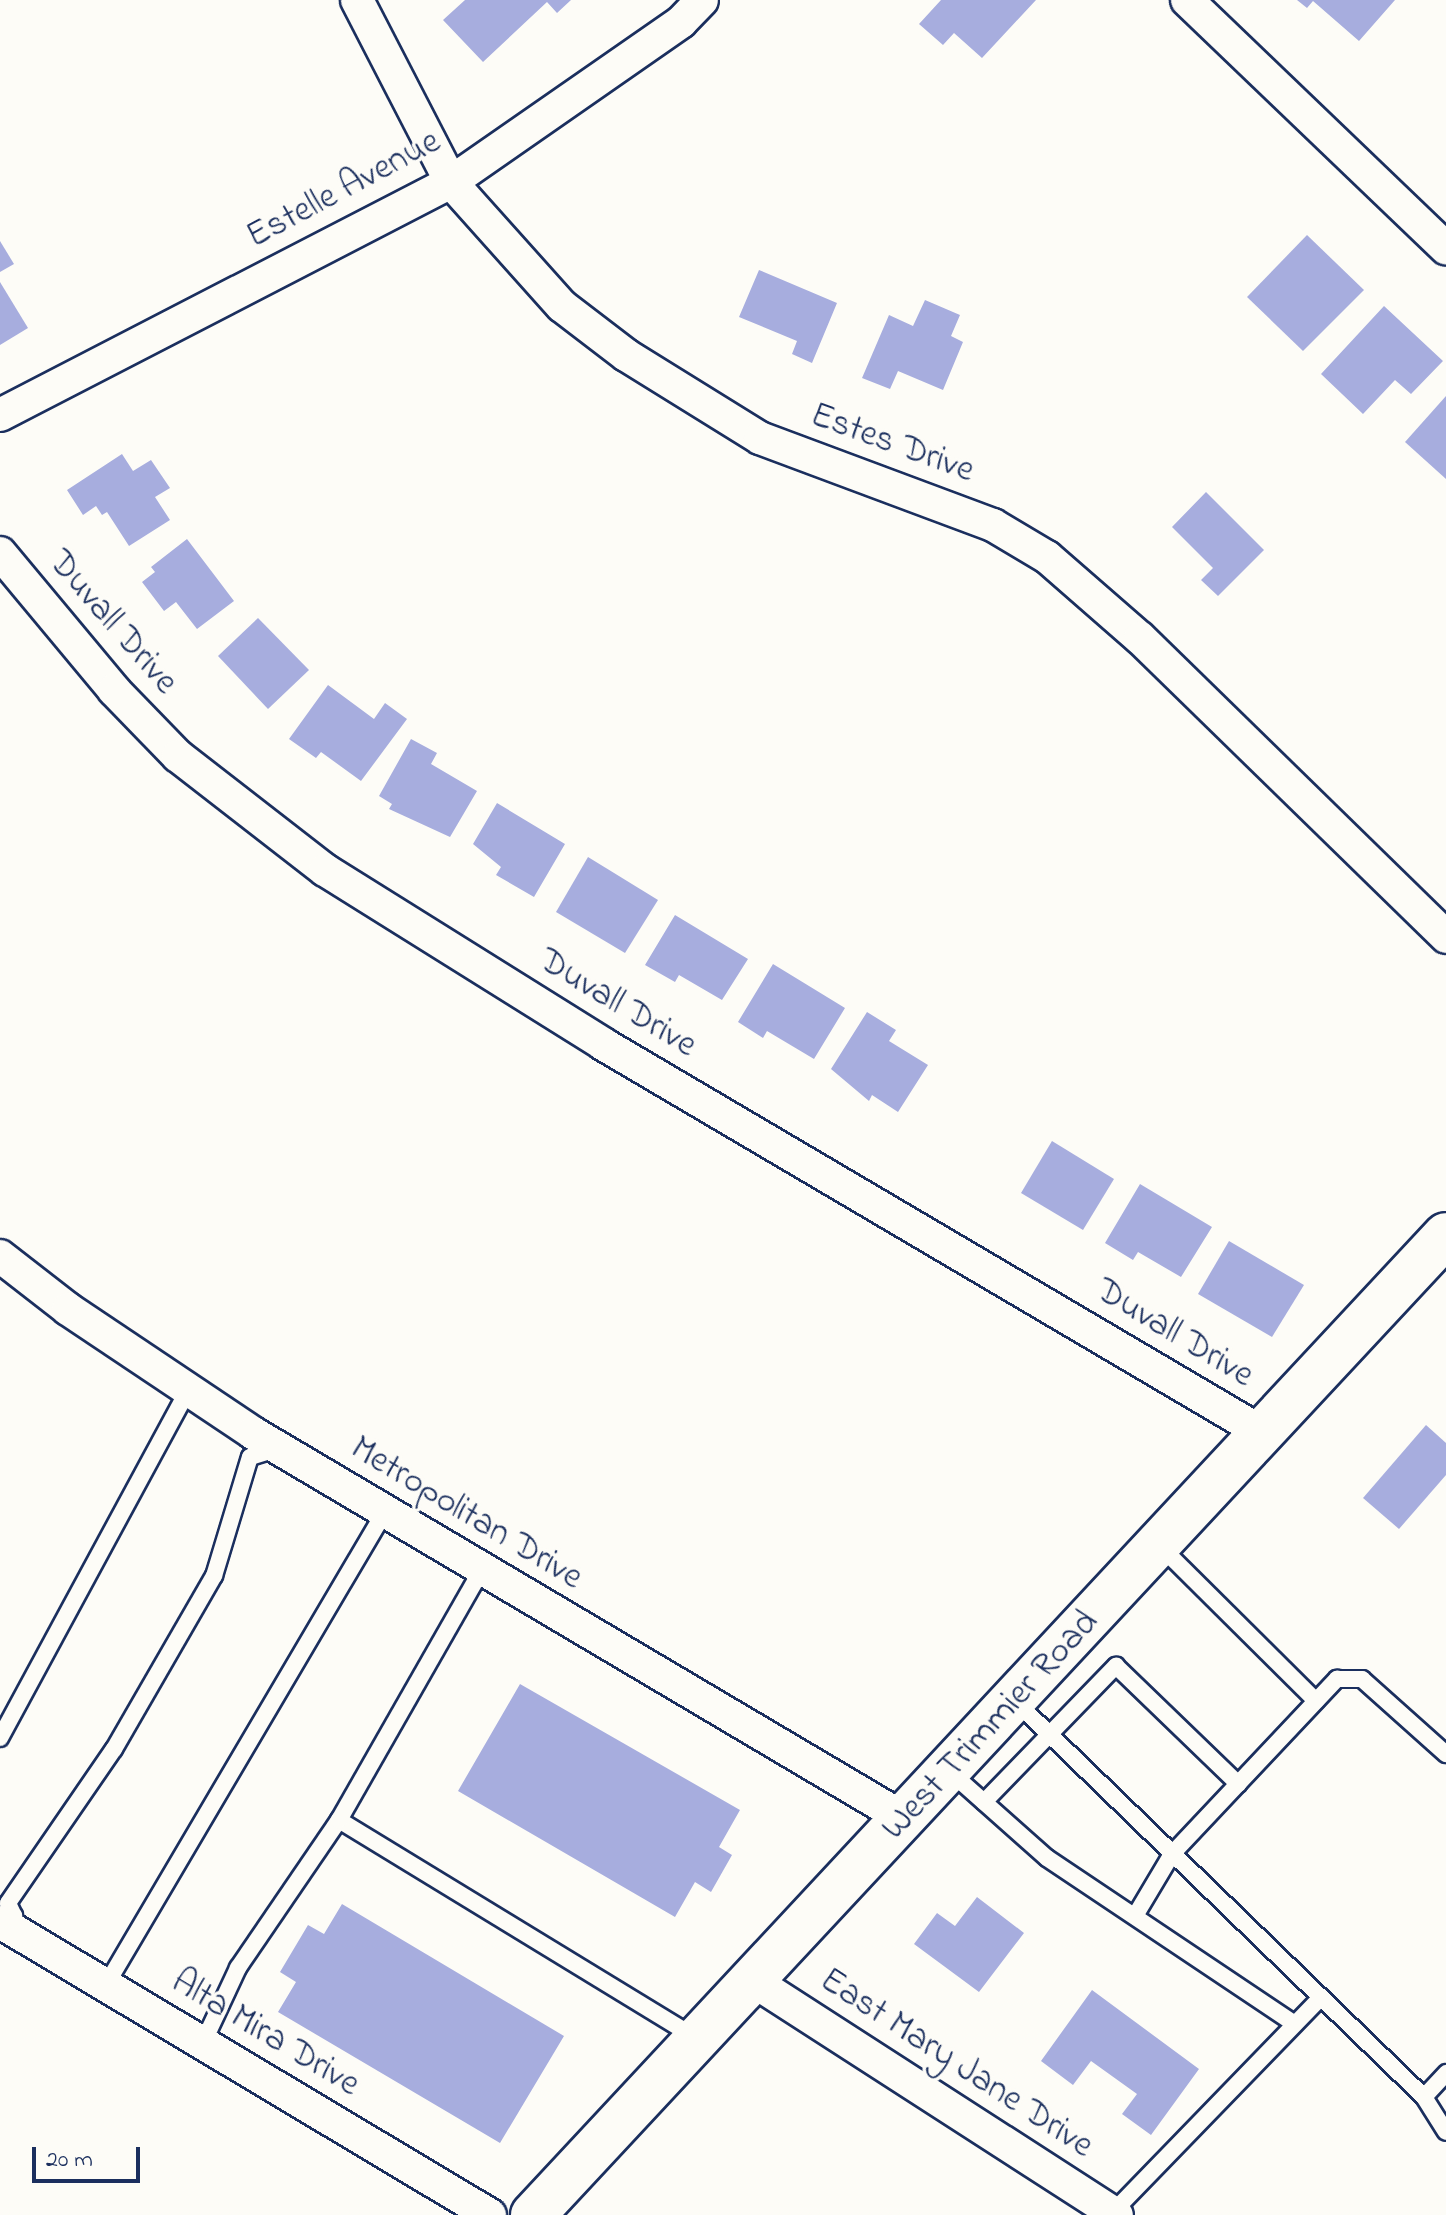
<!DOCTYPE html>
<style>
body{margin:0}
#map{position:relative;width:1446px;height:2215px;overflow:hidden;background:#fdfcf7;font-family:"Indie Flower",sans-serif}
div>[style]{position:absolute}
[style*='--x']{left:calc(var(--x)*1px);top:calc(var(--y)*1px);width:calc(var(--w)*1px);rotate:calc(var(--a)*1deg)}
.building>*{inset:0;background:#a7adde}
.roads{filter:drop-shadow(2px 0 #1b2f5e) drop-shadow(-2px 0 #1b2f5e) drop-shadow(0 2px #1b2f5e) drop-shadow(0 -2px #1b2f5e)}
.lane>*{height:16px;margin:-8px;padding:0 8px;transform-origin:8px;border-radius:8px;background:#fdfcf7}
.street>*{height:32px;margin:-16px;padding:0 16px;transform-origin:16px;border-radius:16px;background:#fdfcf7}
.secondary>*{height:44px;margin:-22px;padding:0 22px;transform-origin:22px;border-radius:22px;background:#fdfcf7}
span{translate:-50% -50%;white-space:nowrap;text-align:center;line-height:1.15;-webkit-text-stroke:7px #fdfcf7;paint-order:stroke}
.street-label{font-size:36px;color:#1b2f5e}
.scale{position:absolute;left:32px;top:2147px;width:108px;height:36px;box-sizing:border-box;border:4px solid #1b2f5e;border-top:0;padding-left:10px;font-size:24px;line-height:28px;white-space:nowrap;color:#1b2f5e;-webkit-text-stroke:6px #fdfcf7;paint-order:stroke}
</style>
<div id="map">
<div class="building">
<div style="clip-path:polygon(465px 0,571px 0,557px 13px,547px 2px,483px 62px,443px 20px)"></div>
<div style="clip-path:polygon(941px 0,1036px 0,982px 58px,954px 33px,943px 45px,919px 24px)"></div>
<div style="clip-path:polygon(1297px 0,1395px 0,1359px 41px,1313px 1px,1307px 8px)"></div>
<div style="clip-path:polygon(1307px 235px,1364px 290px,1303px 351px,1247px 297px)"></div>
<div style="clip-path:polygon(0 241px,14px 264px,0 272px)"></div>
<div style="clip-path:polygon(759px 270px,837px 303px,812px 363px,792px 354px,797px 341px,739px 317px)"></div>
<div style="clip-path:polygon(0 282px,28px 328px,0 345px)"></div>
<div style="clip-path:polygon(925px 300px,960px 315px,951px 336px,963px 342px,943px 390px,898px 371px,890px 389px,862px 378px,889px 315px,913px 326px)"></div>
<div style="clip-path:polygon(1384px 306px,1443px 361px,1411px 394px,1395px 380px,1363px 414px,1321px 374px)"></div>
<div style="clip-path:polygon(1446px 396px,1446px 479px,1405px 442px)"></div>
<div style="clip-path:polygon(122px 454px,133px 471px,151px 460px,170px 488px,155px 497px,170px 520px,129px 546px,107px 512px,102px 515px,96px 506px,83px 515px,67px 490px)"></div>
<div style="clip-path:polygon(1206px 492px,1264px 550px,1218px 596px,1201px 580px,1213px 568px,1172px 527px)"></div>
<div style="clip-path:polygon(187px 539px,234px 601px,197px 629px,176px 602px,164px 611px,142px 582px,155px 572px,151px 567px)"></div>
<div style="clip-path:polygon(258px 618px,309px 670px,268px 709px,218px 656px)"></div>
<div style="clip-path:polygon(328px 685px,374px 719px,385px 703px,407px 719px,361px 781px,321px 752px,316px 758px,289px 739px)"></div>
<div style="clip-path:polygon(411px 739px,437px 753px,431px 764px,477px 791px,450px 837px,389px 809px,392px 804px,379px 796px)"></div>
<div style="clip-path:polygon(497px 803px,565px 844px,534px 897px,496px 875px,501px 867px,473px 844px)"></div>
<div style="clip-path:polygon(588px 857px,658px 900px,625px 953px,556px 912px)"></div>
<div style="clip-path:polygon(675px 915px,748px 959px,722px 1000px,679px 975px,675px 982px,645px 965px)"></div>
<div style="clip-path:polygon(773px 964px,845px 1008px,814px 1059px,767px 1031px,763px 1038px,738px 1022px)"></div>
<div style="clip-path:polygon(867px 1012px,896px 1030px,889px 1041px,928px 1065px,898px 1112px,872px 1095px,869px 1101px,831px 1069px)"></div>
<div style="clip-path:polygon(1052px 1141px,1114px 1179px,1083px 1230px,1021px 1193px)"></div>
<div style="clip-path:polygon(1140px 1184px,1212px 1227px,1181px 1277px,1138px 1252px,1133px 1260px,1105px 1243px)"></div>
<div style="clip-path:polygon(1229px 1241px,1304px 1285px,1272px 1337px,1198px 1294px)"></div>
<div style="clip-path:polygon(1426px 1425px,1446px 1443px,1446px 1475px,1399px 1529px,1363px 1498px)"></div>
<div style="clip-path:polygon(520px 1684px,740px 1810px,719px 1847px,732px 1855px,711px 1892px,695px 1882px,675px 1917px,458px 1791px)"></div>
<div style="clip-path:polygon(977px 1897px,1024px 1933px,979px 1992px,914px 1944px,937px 1913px,955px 1926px)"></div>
<div style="clip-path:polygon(342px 1904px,564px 2036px,500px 2143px,278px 2012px,296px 1982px,280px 1972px,308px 1925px,324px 1934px)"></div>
<div style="clip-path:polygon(1092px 1990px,1199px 2069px,1151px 2135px,1122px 2114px,1137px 2094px,1091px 2061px,1073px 2085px,1041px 2061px)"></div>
</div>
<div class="roads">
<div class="lane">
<div style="--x:1159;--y:1545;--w:221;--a:44.8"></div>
<div style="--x:1015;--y:1701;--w:569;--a:44.07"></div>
<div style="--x:1424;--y:2097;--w:41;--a:57.8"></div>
<div style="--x:0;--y:1738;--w:396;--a:-61.6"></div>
<div style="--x:949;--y:1771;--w:131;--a:41.6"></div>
<div style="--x:1047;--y:1858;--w:298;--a:33.8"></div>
<div style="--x:984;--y:1802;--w:190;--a:-45.9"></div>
<div style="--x:1116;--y:1666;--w:170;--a:44"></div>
<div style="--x:339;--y:1820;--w:418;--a:31.4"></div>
<div style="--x:1135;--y:1916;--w:72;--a:-59.2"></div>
<div style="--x:1172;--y:1854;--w:241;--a:-46.7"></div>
<div style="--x:1337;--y:1679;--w:25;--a:0"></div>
<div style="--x:1362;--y:1679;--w:113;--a:41.8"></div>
<div style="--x:8;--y:1927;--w:13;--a:-61"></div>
<div style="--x:14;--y:1916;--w:14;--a:-115"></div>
<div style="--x:8;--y:1903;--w:187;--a:-55.5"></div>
<div style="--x:114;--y:1749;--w:200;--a:-60"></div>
<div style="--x:214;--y:1576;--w:124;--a:-73.2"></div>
<div style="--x:250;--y:1457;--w:28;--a:-17"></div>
<div style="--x:106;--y:1985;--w:548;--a:-59.5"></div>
<div style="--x:203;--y:2043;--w:83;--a:-65"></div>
<div style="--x:238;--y:1968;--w:179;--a:-55.7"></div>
<div style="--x:339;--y:1820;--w:287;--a:-60.3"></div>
<div style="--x:1424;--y:2097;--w:33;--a:-47"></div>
<div style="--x:1113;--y:2212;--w:299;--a:-45.9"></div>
</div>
<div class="street">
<div style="--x:357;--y:0;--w:205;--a:62.7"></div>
<div style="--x:451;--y:182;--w:166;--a:48.2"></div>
<div style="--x:562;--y:306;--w:81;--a:37.4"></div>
<div style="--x:626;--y:355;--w:158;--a:31.8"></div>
<div style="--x:760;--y:438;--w:249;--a:20.5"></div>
<div style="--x:993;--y:525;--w:63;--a:30.7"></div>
<div style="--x:1047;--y:557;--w:123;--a:41.1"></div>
<div style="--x:1140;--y:638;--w:428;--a:44.3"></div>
<div style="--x:1187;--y:0;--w:359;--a:43.8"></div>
<div style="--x:0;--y:415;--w:508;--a:-27.32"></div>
<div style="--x:451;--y:182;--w:280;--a:-34.8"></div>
<div style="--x:681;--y:22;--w:30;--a:-46"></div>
<div style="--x:0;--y:553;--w:178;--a:50.2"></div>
<div style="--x:114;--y:690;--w:92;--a:45.9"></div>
<div style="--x:178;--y:756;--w:186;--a:37.8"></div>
<div style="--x:325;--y:870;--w:328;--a:32"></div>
<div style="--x:603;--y:1044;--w:766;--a:30.51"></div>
<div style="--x:0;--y:1256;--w:86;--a:37.9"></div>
<div style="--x:68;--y:1309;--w:223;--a:33.8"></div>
<div style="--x:253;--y:1433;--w:758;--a:30.63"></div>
<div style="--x:0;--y:1922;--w:571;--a:30.88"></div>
<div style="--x:752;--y:1980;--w:434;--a:32.8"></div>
</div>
<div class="secondary">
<div style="--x:533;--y:2215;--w:1339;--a:-47.03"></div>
</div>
</div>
<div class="street-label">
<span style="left:344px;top:190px;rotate:-28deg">Estelle Avenue</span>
<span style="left:892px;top:444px;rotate:20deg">Estes Drive</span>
<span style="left:112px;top:623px;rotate:49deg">Duvall Drive</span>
<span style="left:617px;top:1004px;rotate:31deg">Duvall Drive</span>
<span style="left:1174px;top:1334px;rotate:31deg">Duvall Drive</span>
<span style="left:466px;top:1514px;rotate:31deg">Metropolitan Drive</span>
<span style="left:991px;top:1726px;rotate:-47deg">West Trimmier Road</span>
<span style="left:265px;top:2034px;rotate:31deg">Alta Mira Drive</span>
<span style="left:956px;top:2064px;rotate:33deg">East Mary Jane Drive</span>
</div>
<div class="scale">20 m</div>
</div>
